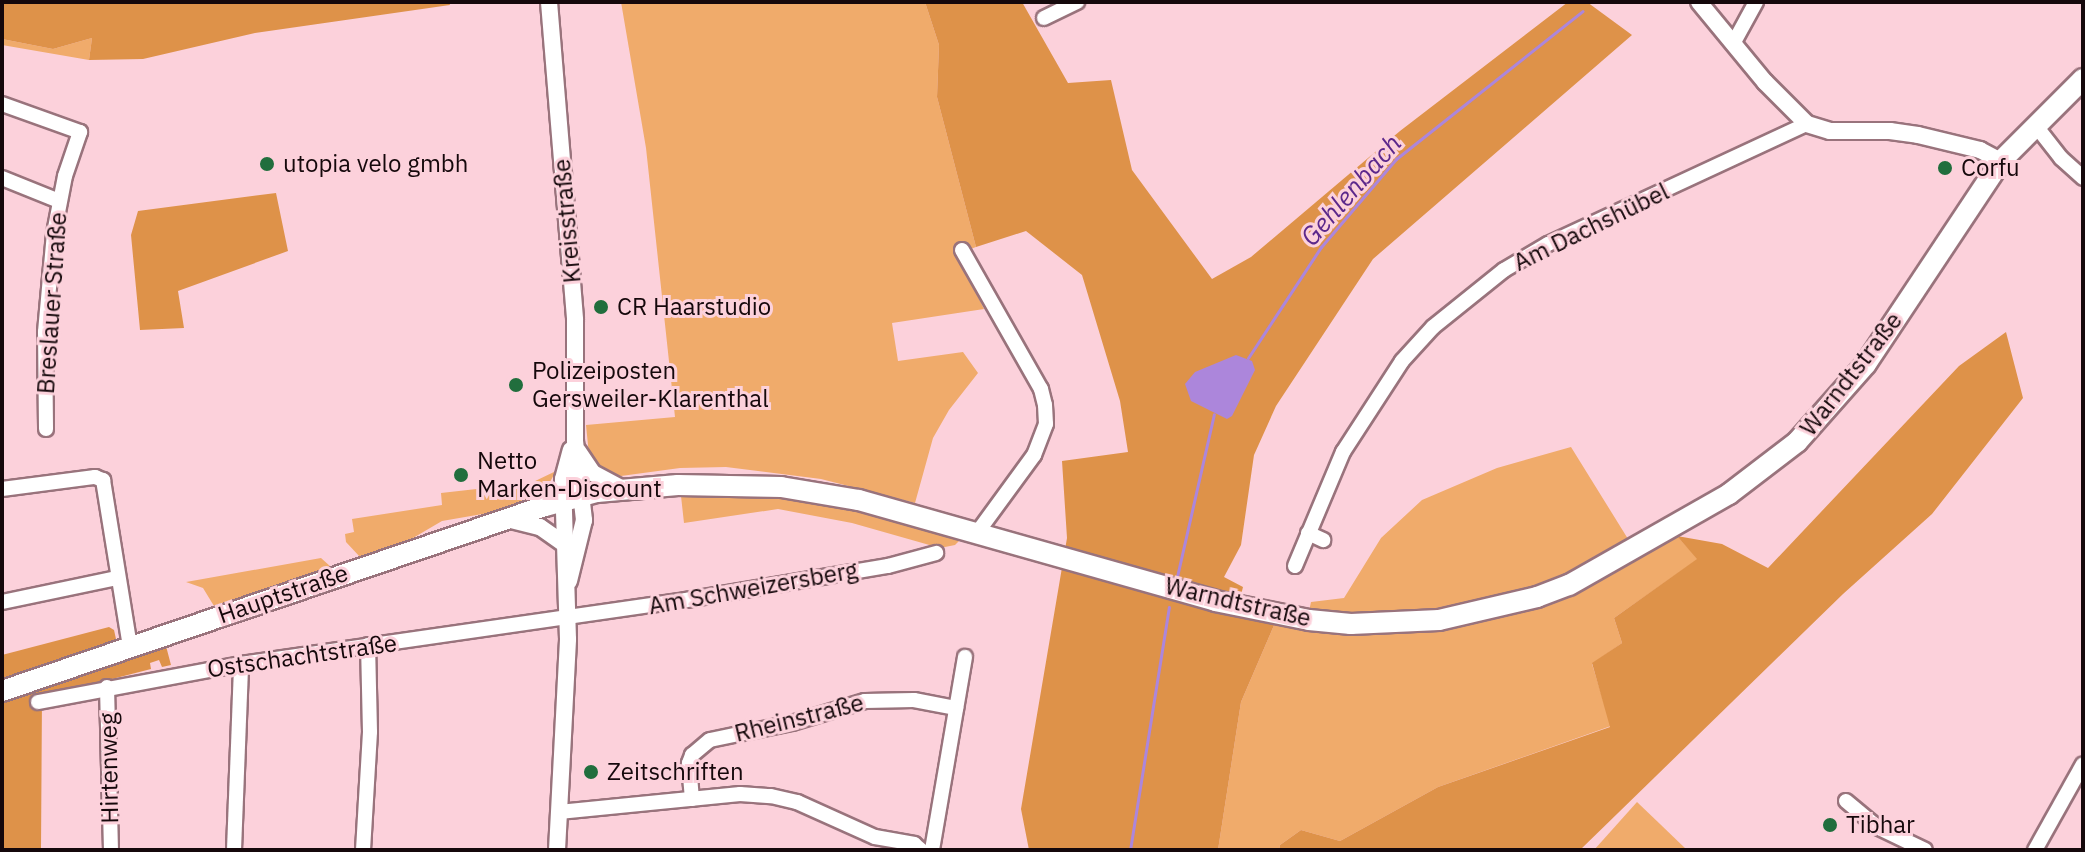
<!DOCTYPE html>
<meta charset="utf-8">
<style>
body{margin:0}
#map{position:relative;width:2085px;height:852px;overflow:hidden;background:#fcd1db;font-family:"IBM Plex Sans",sans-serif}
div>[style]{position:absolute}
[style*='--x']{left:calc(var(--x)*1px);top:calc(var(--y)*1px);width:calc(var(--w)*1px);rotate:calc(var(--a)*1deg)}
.green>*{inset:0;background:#f0ab6b}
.forest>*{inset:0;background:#de9249}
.water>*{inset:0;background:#ac86db}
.stream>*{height:3px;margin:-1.5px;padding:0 1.5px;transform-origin:1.5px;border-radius:1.5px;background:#ac86db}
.roads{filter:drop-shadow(2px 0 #99737c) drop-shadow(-2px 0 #99737c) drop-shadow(0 2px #99737c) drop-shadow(0 -2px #99737c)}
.minor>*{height:14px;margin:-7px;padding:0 7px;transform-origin:7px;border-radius:7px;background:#fff}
.tertiary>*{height:16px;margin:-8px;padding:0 8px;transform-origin:8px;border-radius:8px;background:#fff}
.secondary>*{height:20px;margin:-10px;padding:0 10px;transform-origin:10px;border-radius:10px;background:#fff}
.dots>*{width:22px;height:22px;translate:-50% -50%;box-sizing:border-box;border:4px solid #fcd1db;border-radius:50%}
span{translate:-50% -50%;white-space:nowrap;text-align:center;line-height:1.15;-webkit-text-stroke:6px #fcd1db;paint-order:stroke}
.poi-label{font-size:24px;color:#15080b}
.left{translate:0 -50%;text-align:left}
.street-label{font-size:24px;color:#15080b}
.water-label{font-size:26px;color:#5c288b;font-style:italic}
.frame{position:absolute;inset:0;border:4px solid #15080b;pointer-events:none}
</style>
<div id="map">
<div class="green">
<div style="clip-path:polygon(621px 2px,925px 2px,939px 45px,937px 97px,976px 247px,957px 254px,984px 309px,892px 323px,898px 361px,963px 352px,978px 373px,949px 410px,933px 438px,915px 503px,821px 479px,726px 467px,680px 468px,621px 476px,608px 473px,589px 455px,586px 425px,675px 417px,646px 148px)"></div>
<div style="clip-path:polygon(92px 38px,89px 60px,2px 45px,2px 39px,53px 49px)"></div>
<div style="clip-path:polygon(1571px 447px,1633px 547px,1567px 581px,1438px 616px,1308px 616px,1311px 602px,1344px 598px,1381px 538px,1422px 500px,1497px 468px)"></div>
<div style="clip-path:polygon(556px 471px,545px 491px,494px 512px,442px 521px,413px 538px,360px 557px,346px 542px,345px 534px,354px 532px,352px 519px,442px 505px,441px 493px,531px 483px)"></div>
<div style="clip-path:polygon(681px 496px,779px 496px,857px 510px,963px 537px,955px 545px,940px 548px,852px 523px,778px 509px,684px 523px)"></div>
<div style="clip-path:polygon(1677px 536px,1698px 559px,1614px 618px,1622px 643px,1592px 664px,1611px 726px,1438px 787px,1340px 841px,1301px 830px,1280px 845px,1279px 850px,1218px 850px,1241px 702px,1275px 623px,1351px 629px,1572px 589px,1639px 559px)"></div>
<div style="clip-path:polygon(321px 558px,331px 567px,214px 606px,203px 588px,186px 582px)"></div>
<div style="clip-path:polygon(1637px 802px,1660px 824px,1687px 850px,1594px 850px)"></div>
</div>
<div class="forest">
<div style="clip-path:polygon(2px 2px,449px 2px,450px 5px,255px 33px,143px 59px,89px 60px,92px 38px,53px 49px,2px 39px)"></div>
<div style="clip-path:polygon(925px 2px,1022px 2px,1068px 83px,1111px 80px,1132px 170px,1212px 279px,1251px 257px,1400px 131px,1568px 2px,1587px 2px,1632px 35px,1373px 259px,1276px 406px,1254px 455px,1241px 545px,1224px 577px,1243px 587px,1236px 615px,1275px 623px,1241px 702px,1218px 850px,1029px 850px,1021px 809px,1067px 538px,1062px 461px,1128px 452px,1120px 401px,1082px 275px,1026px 231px,976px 247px,937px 97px,939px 45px)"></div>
<div style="clip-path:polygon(276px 193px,288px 251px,178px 291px,184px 328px,140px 330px,131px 235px,138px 211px)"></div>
<div style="clip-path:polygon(2006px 332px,2023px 398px,1932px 514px,1843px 594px,1580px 850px,1279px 850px,1280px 845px,1301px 830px,1340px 841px,1438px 787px,1610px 727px,1592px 663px,1622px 643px,1614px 618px,1697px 559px,1677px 536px,1722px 544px,1768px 568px,1959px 366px)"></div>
<div style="clip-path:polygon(109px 627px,114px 630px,116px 639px,113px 645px,2px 678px,2px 655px)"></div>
<div style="clip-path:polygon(166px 646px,171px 665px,162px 667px,159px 660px,150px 663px,151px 669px,42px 697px,41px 850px,2px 850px,2px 699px)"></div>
</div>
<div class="water">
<div style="clip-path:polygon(1236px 355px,1252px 361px,1255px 370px,1232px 416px,1227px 419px,1191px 401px,1185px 384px,1195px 372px)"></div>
</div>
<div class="stream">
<div style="--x:1248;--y:358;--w:133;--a:-56.7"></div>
<div style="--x:1321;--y:247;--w:116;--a:-49.6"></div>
<div style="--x:1396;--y:159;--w:238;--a:-38.4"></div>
<div style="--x:1176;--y:581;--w:171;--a:-77.2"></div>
<div style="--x:1130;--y:850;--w:246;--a:-80.9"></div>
</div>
<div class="roads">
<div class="minor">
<div style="--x:1044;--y:18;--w:37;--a:-26"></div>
<div style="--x:1733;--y:44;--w:48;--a:-61.3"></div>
<div style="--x:2;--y:104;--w:83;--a:19.7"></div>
<div style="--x:80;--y:132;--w:46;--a:108.8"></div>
<div style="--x:65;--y:176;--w:58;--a:100.9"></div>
<div style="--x:54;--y:233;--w:99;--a:95.2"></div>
<div style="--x:45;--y:332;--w:97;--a:89.4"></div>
<div style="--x:2036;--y:126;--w:41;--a:52"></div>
<div style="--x:2061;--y:158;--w:30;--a:42"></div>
<div style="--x:2;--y:178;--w:61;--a:22"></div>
<div style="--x:962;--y:250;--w:160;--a:60.4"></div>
<div style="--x:1041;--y:389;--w:16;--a:76"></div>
<div style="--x:1045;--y:405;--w:19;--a:87"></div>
<div style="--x:1046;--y:424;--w:33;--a:111"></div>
<div style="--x:1034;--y:455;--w:97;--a:126.2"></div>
<div style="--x:2;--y:489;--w:94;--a:-7.4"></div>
<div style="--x:95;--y:477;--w:9;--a:21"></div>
<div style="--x:103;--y:480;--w:169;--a:80.8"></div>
<div style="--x:1308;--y:533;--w:17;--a:25"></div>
<div style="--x:1295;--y:566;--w:124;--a:-67.2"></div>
<div style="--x:1343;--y:452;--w:108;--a:-57"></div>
<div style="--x:1402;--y:361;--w:46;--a:-47.6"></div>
<div style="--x:1433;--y:327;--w:91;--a:-38.8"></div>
<div style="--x:1504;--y:270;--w:51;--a:-30.6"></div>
<div style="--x:1548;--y:244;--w:285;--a:-24.9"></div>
<div style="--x:2;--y:602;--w:117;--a:-11.8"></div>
<div style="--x:107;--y:687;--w:163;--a:88.6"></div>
<div style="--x:38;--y:702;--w:207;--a:-10.6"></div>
<div style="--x:241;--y:664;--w:450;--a:-8.2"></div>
<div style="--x:686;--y:600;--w:205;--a:-9.6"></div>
<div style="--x:888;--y:566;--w:50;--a:-15.2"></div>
<div style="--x:692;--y:799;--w:36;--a:-95"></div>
<div style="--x:689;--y:763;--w:9;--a:-69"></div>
<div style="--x:692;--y:755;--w:23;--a:-40"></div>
<div style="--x:710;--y:740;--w:84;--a:-11.7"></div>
<div style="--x:792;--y:723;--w:76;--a:-16.8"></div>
<div style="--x:865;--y:701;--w:49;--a:-1.2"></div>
<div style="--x:914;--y:700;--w:43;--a:10.8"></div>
<div style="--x:1846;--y:801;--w:40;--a:40"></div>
<div style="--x:1877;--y:827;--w:53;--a:25.6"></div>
<div style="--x:559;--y:812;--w:182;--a:-5.7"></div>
<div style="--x:740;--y:794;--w:31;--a:4"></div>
<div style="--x:771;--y:796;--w:27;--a:13"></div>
<div style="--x:797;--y:802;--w:85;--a:24.2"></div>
<div style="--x:875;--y:837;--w:40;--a:10"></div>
<div style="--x:914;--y:844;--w:9;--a:41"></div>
<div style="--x:234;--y:850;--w:186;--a:-87.8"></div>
<div style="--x:363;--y:850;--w:118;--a:-86.6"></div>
<div style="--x:370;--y:732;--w:87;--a:-91.3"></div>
<div style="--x:932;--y:850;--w:196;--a:-80.3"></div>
<div style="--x:2035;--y:850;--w:98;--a:-60.8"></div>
</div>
<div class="tertiary">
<div style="--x:549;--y:2;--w:319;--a:85.3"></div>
<div style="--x:575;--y:320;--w:121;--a:90"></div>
<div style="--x:575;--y:441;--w:80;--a:83.5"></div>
<div style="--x:584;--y:520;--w:63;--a:103.8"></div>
<div style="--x:1699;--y:2;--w:104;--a:50.5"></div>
<div style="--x:1765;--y:82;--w:59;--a:45"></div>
<div style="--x:1807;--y:124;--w:24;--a:17"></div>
<div style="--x:1830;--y:131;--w:60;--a:0"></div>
<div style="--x:1890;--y:131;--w:28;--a:8"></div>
<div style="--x:1918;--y:135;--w:64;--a:13.6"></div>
<div style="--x:1980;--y:150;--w:24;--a:28"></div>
<div style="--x:578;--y:451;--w:27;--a:56"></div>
<div style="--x:593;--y:473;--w:34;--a:28"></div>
<div style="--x:507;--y:519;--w:34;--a:14"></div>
<div style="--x:540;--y:527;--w:32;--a:35"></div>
<div style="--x:557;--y:850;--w:211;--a:-87"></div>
<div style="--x:568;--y:639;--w:160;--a:-91.8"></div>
<div style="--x:563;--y:479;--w:30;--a:-75"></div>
</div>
<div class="secondary">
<div style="--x:2;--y:691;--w:574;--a:-18.81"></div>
<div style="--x:545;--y:506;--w:54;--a:-15.1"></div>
<div style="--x:597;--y:492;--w:81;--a:-4.9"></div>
<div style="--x:678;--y:485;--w:103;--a:1.1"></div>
<div style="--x:781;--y:487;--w:79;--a:9.5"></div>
<div style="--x:859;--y:500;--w:370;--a:15.8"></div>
<div style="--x:1215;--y:601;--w:96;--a:11.4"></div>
<div style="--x:1309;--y:620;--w:42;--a:5.4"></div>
<div style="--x:1351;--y:624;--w:88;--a:-2.6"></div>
<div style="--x:1439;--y:620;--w:101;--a:-13.2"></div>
<div style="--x:1537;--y:597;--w:34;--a:-21"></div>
<div style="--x:1569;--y:585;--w:184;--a:-29.6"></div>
<div style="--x:1729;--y:494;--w:86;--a:-37.4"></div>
<div style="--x:1797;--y:442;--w:104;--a:-48.5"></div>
<div style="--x:1866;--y:364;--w:244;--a:-56.4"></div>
<div style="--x:2001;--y:161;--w:116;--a:-45"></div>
</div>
</div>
<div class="dots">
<div style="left:267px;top:164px;background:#216e3d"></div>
<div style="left:1945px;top:168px;background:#216e3d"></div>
<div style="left:601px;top:307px;background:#216e3d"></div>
<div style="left:516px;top:385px;background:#216e3d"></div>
<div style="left:461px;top:475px;background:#216e3d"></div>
<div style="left:591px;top:772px;background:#216e3d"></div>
<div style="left:1830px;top:825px;background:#216e3d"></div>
</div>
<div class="poi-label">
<span class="left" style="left:283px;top:164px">utopia velo gmbh</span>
<span class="left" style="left:1961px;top:168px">Corfu</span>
<span class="left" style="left:617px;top:307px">CR Haarstudio</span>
<span class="left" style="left:532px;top:385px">Polizeiposten<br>Gersweiler-Klarenthal</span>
<span class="left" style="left:477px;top:475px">Netto<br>Marken-Discount</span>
<span class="left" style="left:607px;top:772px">Zeitschriften</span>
<span class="left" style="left:1846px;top:825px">Tibhar</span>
</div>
<div class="street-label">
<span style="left:567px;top:221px;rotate:-95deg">Kreisstraße</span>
<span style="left:1591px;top:227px;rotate:-26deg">Am Dachshübel</span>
<span style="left:52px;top:303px;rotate:-86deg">Breslauer Straße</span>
<span style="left:1851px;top:374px;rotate:-52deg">Warndtstraße</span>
<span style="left:753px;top:588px;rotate:-10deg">Am Schweizersberg</span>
<span style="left:283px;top:594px;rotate:-19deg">Hauptstraße</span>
<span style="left:1238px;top:602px;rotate:13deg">Warndtstraße</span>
<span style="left:302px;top:656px;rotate:-8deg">Ostschachtstraße</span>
<span style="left:799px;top:718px;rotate:-14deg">Rheinstraße</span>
<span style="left:109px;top:768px;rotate:-91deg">Hirtenweg</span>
</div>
<div class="water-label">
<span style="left:1351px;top:190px;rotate:-49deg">Gehlenbach</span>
</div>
<div class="frame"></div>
</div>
